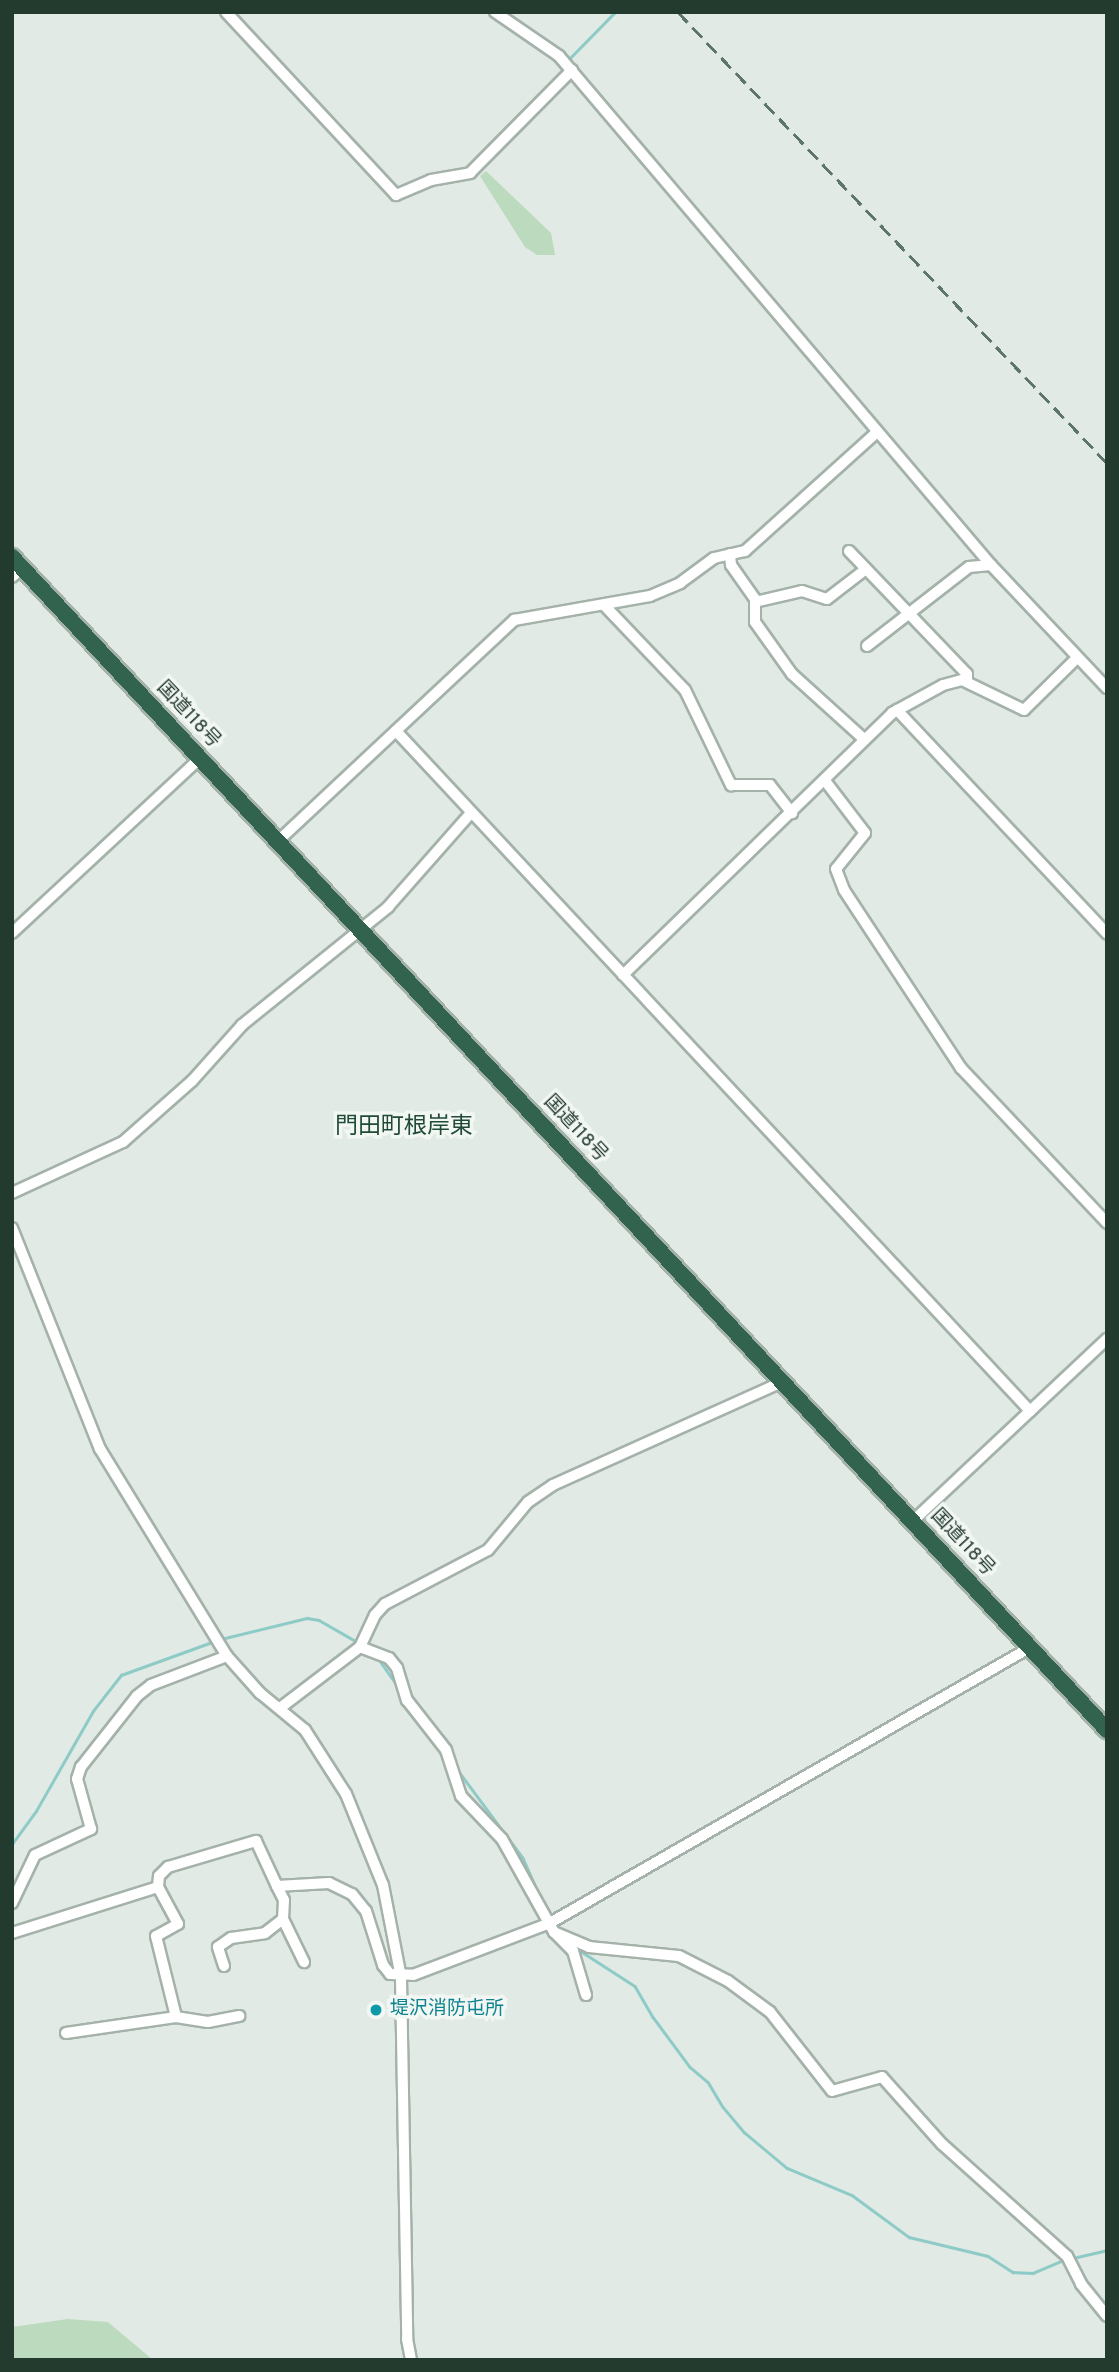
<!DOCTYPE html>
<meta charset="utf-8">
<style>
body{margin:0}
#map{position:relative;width:1119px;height:2372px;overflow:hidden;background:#e1eae4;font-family:Overpass,"Noto Sans JP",sans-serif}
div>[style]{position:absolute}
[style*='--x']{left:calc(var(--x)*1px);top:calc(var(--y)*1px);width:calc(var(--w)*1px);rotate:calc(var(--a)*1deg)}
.green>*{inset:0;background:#bcdabe}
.stream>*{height:2.5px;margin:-1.25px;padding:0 1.25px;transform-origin:1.25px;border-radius:1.25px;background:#8ecbc7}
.roads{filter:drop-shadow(2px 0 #a4b2aa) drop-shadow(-2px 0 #a4b2aa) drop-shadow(0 2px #a4b2aa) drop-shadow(0 -2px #a4b2aa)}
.minor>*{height:10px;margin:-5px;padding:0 5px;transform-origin:5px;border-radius:5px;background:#fff}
.highway>*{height:16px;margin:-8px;padding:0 8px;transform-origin:8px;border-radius:8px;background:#32634e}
.rail>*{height:2.5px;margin-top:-1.25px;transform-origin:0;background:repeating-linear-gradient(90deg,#5e756a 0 14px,transparent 0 21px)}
.dots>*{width:19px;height:19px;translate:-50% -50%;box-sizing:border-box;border:4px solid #f2f7f3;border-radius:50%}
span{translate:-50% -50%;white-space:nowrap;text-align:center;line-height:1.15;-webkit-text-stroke:7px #f2f7f3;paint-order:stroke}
.street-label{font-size:19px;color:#233a2f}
.culture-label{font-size:19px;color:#0d838f}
.left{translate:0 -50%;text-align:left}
.quarter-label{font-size:23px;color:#214a37}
.frame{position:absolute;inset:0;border:14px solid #233a2f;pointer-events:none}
</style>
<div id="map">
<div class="green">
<div style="clip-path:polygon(486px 171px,551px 233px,555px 255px,537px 255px,525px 247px,480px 176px)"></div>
<div style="clip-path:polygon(68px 2319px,108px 2322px,153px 2360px,12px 2360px,12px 2327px)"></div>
</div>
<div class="stream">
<div style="--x:570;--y:58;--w:64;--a:-45.6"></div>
<div style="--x:221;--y:1639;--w:89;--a:-13.7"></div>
<div style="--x:307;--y:1618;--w:12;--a:9"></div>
<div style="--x:319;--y:1620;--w:46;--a:29.9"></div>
<div style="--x:378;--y:1658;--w:35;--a:55"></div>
<div style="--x:457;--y:1769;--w:111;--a:53.4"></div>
<div style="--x:523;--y:1858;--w:47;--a:66.2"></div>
<div style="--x:12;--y:1844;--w:41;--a:-54"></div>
<div style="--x:36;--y:1811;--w:115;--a:-60.3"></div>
<div style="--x:93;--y:1711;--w:46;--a:-52.1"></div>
<div style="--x:121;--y:1675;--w:100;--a:-19.9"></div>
<div style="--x:576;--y:1948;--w:70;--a:32.8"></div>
<div style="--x:635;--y:1986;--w:36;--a:60"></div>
<div style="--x:653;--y:2017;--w:62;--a:53.5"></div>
<div style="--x:690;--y:2067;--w:23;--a:40"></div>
<div style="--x:708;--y:2082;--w:29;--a:59"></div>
<div style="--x:723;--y:2107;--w:33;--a:50"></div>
<div style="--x:744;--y:2132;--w:56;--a:39.9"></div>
<div style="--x:787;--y:2168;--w:70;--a:22.6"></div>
<div style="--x:852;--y:2195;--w:71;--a:36.4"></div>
<div style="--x:909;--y:2237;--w:81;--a:13.5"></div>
<div style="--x:988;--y:2256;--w:30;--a:33"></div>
<div style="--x:1013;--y:2272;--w:20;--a:3"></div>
<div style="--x:1033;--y:2273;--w:36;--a:-23"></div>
<div style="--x:1073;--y:2258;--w:35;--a:-13"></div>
</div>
<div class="roads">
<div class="minor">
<div style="--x:226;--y:12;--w:250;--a:47.1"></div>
<div style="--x:396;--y:195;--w:38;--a:-23"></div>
<div style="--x:431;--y:180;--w:40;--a:-10"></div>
<div style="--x:470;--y:173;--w:145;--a:-45.3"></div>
<div style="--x:495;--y:12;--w:78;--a:34.5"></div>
<div style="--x:559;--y:56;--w:668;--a:49.68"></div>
<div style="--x:991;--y:565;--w:169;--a:46.7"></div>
<div style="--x:849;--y:551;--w:170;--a:46.2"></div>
<div style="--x:967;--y:674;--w:6;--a:90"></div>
<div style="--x:730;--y:554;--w:11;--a:85"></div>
<div style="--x:731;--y:565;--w:42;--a:54.8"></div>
<div style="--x:755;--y:599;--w:23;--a:90"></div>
<div style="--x:755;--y:622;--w:64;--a:54.6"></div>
<div style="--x:792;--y:674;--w:98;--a:42.1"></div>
<div style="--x:12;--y:577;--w:13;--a:-42"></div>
<div style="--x:755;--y:602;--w:48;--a:-13.2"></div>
<div style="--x:802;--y:591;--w:26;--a:18"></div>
<div style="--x:827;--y:599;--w:49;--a:-37.6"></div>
<div style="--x:604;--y:605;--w:117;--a:46.4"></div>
<div style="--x:685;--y:690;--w:106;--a:64.2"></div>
<div style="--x:731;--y:785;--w:39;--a:0"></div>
<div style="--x:770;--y:785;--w:36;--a:52"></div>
<div style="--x:867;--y:646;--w:129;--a:-37.8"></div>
<div style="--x:969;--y:567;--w:22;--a:-5"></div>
<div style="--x:897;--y:710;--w:307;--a:46.8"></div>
<div style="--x:396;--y:731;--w:930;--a:47"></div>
<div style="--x:826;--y:782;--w:64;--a:52.6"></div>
<div style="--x:865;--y:833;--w:46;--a:128.9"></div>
<div style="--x:836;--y:869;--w:22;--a:69"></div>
<div style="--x:844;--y:890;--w:213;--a:56.7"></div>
<div style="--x:961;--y:1068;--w:213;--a:46.7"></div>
<div style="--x:277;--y:842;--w:325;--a:-43.1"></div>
<div style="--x:514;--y:620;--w:138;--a:-10"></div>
<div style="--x:650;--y:596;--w:33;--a:-23"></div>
<div style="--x:680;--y:583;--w:42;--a:-36.3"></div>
<div style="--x:714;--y:558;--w:32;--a:-13"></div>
<div style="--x:745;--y:551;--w:178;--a:-42"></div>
<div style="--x:12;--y:933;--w:257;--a:-42.9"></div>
<div style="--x:623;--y:975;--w:376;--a:-44.2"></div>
<div style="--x:892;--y:713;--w:58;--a:-28.8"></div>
<div style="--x:943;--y:685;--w:20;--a:-15"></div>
<div style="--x:962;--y:680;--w:69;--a:25.8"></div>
<div style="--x:1024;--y:710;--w:74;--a:-44.5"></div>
<div style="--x:12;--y:1193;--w:122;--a:-24.7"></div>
<div style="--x:123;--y:1142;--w:92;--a:-41.5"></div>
<div style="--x:192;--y:1081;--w:75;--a:-48.2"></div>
<div style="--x:242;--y:1025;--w:188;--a:-38.9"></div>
<div style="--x:388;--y:907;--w:125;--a:-48.6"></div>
<div style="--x:12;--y:1228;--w:238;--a:68.3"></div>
<div style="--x:100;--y:1449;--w:243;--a:58.5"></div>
<div style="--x:227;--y:1656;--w:50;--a:48.3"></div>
<div style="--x:260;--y:1693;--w:58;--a:39.4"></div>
<div style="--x:305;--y:1730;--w:76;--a:57.4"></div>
<div style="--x:346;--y:1794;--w:98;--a:67.9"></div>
<div style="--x:383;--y:1885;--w:95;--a:79"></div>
<div style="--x:401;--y:1978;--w:361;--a:89"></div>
<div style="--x:407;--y:2339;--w:21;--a:79"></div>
<div style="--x:913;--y:1521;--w:266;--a:-43.2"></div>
<div style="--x:360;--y:1647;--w:31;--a:21"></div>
<div style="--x:389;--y:1658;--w:13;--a:51"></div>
<div style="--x:397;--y:1668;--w:34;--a:73"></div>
<div style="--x:407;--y:1700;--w:63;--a:52"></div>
<div style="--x:446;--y:1750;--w:48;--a:71.9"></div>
<div style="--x:461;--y:1796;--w:59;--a:46.4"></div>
<div style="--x:502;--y:1839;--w:107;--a:60.8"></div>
<div style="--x:554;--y:1932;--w:27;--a:45"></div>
<div style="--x:573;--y:1951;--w:46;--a:73.5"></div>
<div style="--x:280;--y:1708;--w:101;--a:-37.3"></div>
<div style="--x:360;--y:1647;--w:35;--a:-65"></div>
<div style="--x:375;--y:1615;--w:15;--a:-48"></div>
<div style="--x:385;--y:1604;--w:116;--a:-27.7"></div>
<div style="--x:488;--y:1550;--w:62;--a:-50.2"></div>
<div style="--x:528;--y:1502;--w:30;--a:-34"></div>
<div style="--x:553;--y:1485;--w:251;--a:-24.2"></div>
<div style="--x:158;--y:1887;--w:42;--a:61.6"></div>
<div style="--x:178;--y:1924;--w:25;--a:151"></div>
<div style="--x:156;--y:1936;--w:83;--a:76.1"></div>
<div style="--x:12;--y:1903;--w:53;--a:-64.4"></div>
<div style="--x:35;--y:1855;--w:62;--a:-24.9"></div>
<div style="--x:91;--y:1829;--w:52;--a:-105.6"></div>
<div style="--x:77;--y:1779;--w:13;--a:-72"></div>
<div style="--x:81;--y:1767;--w:90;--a:-51.7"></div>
<div style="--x:137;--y:1696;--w:18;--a:-38"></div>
<div style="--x:151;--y:1685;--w:81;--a:-20.9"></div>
<div style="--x:283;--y:1919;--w:48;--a:64"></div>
<div style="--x:554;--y:1932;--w:38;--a:23"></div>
<div style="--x:589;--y:1947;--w:90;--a:5.7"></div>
<div style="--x:679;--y:1956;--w:55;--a:27"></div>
<div style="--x:728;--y:1981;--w:52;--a:36.4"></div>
<div style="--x:770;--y:2012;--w:100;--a:51.9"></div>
<div style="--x:832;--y:2091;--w:52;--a:-15.6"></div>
<div style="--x:882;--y:2077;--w:90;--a:48.2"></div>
<div style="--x:942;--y:2144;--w:168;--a:41.9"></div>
<div style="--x:1067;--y:2256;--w:31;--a:63"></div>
<div style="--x:1081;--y:2284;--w:41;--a:50.9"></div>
<div style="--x:12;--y:1933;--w:153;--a:-17.5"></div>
<div style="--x:158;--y:1887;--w:11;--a:-85"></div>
<div style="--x:159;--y:1876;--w:13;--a:-45"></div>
<div style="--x:168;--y:1867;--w:92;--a:-16.5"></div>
<div style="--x:256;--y:1841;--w:50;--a:65"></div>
<div style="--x:277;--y:1886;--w:52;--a:-3.3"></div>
<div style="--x:329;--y:1883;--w:25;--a:26"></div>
<div style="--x:352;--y:1894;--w:22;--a:51"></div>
<div style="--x:366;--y:1911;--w:57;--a:72.5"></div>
<div style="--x:383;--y:1965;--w:11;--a:52"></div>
<div style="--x:390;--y:1974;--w:23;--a:2"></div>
<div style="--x:413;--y:1975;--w:147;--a:-20.8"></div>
<div style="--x:550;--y:1923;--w:555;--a:-29.85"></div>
<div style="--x:224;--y:1966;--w:20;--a:-108"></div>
<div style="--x:218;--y:1947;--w:16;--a:-35"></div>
<div style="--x:231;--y:1938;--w:34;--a:-8"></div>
<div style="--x:265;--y:1933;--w:23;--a:-38"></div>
<div style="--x:283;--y:1919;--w:19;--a:-87"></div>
<div style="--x:284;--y:1900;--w:16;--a:-117"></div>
<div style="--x:66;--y:2033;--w:111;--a:-8.3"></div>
<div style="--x:176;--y:2017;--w:32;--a:9"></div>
<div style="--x:208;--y:2022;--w:32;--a:-11"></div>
</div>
<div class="highway">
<div style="--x:12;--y:557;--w:1605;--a:46.97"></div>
</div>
</div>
<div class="rail">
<div style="--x:678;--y:12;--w:622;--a:46.43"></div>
</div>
<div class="dots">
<div style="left:376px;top:2010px;background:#0f9aa8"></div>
</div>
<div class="street-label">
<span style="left:188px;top:715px;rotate:47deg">国道118号</span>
<span style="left:575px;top:1129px;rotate:47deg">国道118号</span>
<span style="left:962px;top:1543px;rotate:47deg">国道118号</span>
</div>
<div class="culture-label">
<span class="left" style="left:390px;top:2010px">堤沢消防屯所</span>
</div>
<div class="quarter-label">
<span style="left:404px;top:1128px">門田町根岸東</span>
</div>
<div class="frame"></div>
</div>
